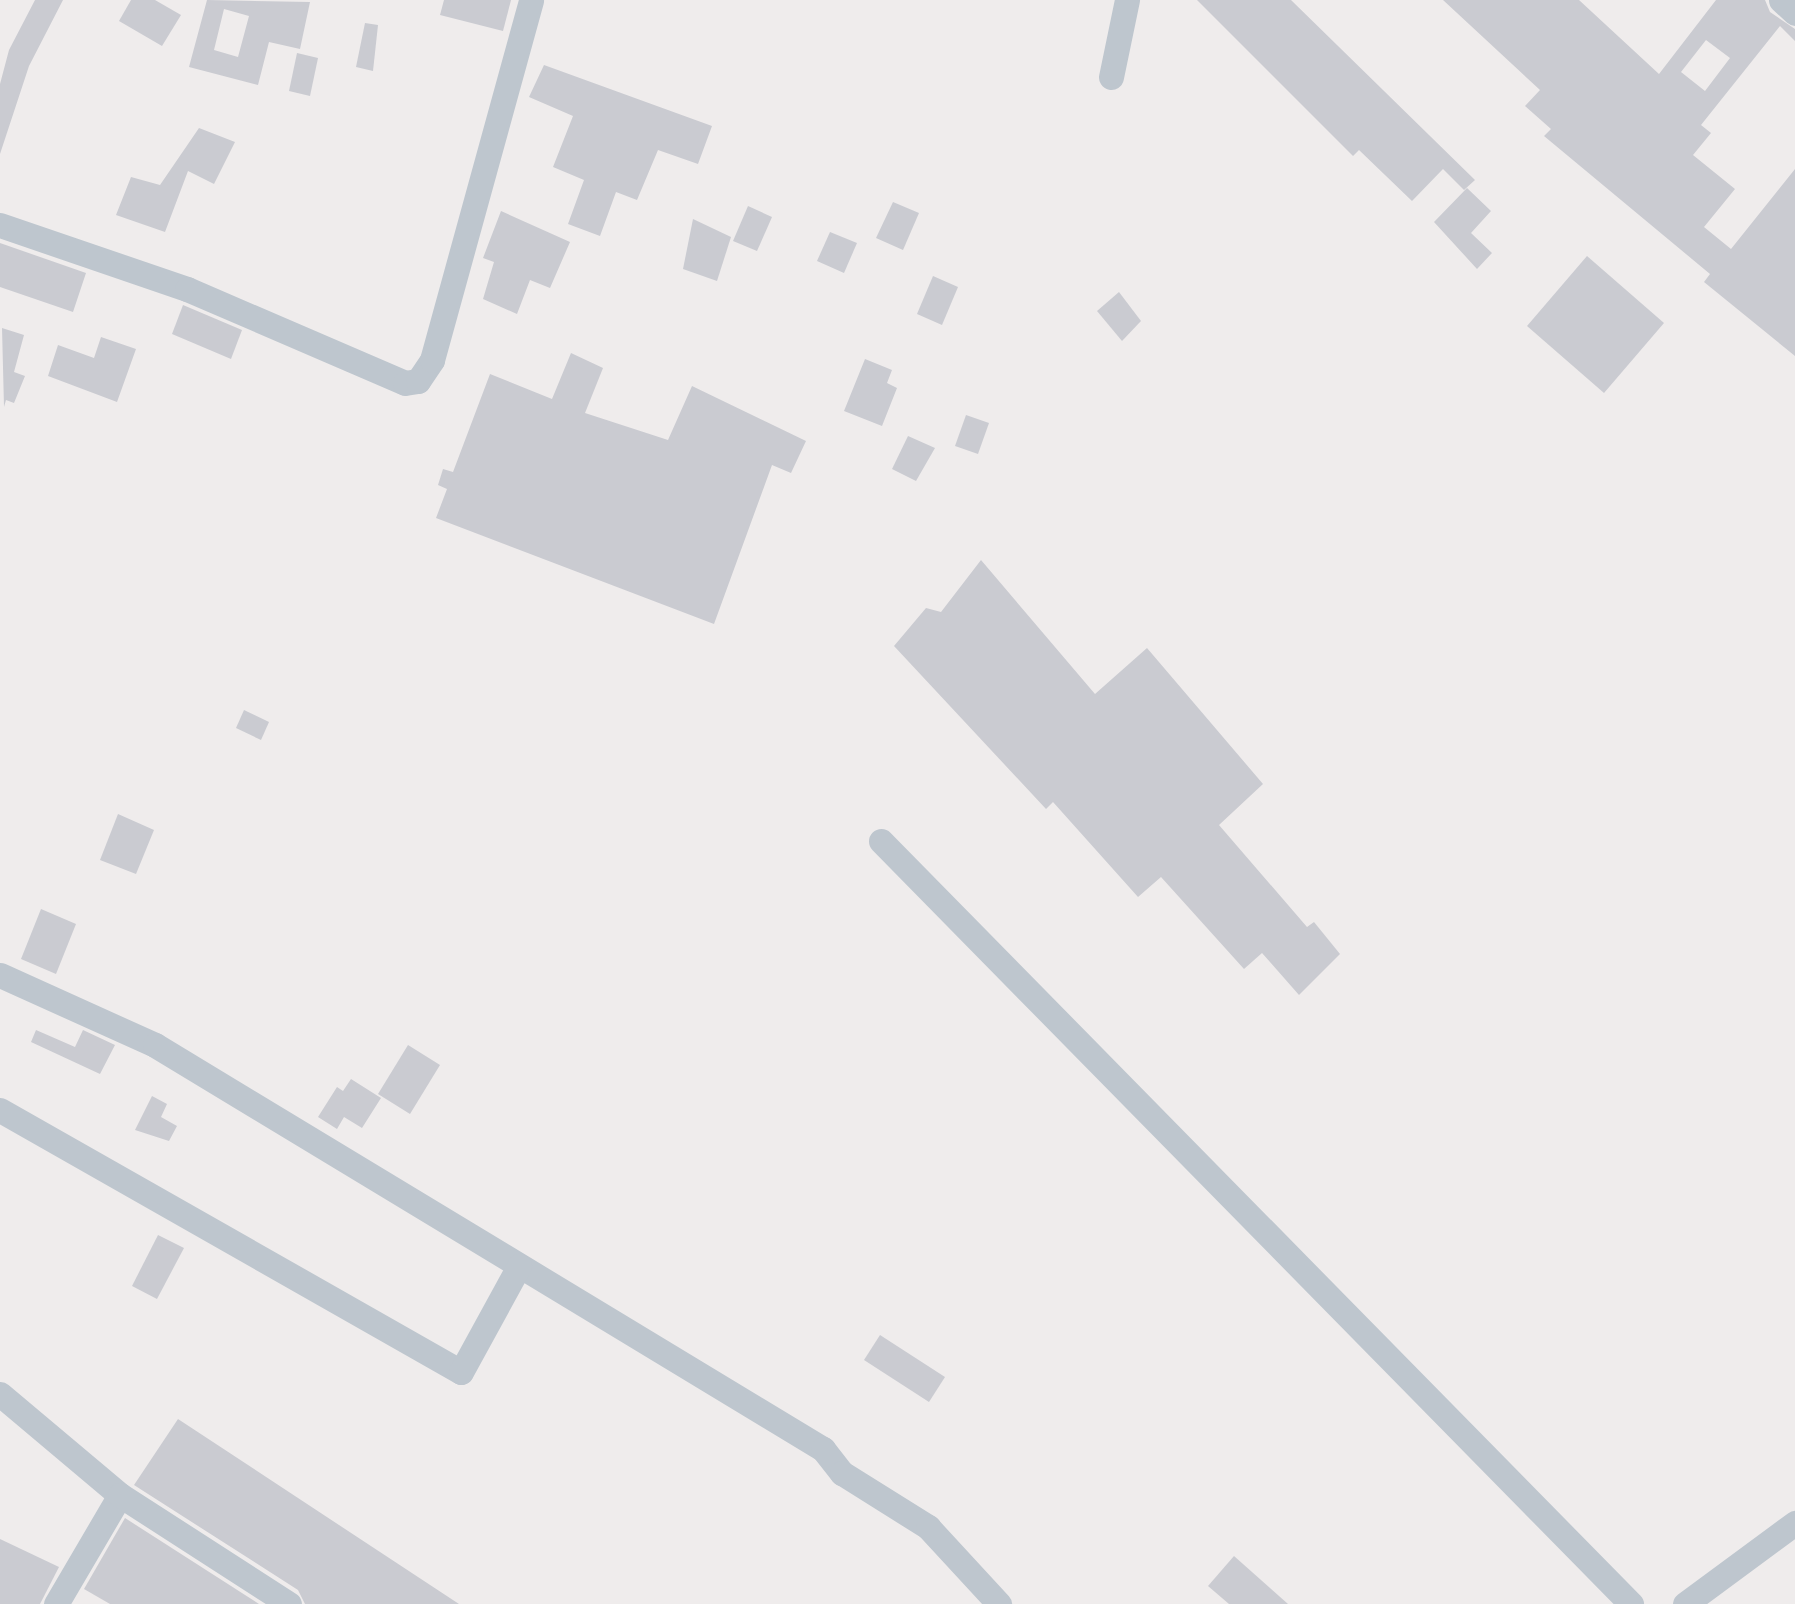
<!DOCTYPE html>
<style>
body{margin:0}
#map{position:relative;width:1795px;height:1604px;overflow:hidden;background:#efecec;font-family:"Archivo Narrow",sans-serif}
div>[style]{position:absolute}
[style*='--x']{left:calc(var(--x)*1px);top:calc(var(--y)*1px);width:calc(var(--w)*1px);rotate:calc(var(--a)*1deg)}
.building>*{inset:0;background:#cacbd1}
.minor>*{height:25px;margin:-12.5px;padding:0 12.5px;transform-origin:12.5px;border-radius:12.5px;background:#bec6ce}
span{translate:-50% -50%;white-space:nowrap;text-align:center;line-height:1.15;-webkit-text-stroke:8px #fff;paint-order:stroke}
</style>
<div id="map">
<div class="building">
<div style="clip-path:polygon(35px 0,63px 0,29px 66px,0 154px,0 84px,9px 50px)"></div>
<div style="clip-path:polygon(131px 0,155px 0,181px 15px,162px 46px,119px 21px)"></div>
<div style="clip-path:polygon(evenodd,207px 0,310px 2px,300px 49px,269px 42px,258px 85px,189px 67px,207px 0,224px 9px,249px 16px,238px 57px,214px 50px,224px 9px)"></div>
<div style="clip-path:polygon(444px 0,511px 0,503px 31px,440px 15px)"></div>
<div style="clip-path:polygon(1197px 0,1291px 0,1475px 180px,1464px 190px,1443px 169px,1412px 201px,1359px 150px,1353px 156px)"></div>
<div style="clip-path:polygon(evenodd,1443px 0,1579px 0,1659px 74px,1716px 0,1765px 0,1770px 12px,1795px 29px,1795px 41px,1780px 26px,1701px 125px,1711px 133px,1693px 155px,1735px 189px,1704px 227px,1731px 249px,1795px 169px,1795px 356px,1704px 282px,1710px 274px,1544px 136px,1551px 129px,1525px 106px,1540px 90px,1443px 0,1706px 40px,1730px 58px,1705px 91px,1681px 72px,1706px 40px)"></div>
<div style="clip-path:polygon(365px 23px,378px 25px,373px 71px,356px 67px)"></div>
<div style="clip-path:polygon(297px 53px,318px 58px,310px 96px,289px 91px)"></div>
<div style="clip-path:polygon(544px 65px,712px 126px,698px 164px,658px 150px,637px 200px,616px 192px,600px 236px,568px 224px,584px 180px,553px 167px,573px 116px,529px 97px)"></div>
<div style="clip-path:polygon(199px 128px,235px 142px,214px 184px,188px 171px,165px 232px,116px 215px,131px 177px,160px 185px)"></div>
<div style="clip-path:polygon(1467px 188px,1491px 211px,1471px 233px,1492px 253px,1477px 269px,1434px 222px)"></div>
<div style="clip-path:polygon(893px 202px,919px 213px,903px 250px,876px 238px)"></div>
<div style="clip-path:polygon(748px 206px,772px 217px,757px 251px,733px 241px)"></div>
<div style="clip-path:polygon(501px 211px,570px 242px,550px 288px,530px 280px,517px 314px,483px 299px,494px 262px,483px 258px)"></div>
<div style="clip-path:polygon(693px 219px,731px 237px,717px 281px,683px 269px)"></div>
<div style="clip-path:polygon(830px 232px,857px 243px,844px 273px,817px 261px)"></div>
<div style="clip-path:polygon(0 243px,86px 273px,73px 312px,0 287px)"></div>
<div style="clip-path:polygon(1587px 256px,1664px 323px,1604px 393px,1527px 326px)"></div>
<div style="clip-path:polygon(933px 276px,958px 287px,942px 325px,917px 314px)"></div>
<div style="clip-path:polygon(1119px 292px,1141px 321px,1122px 341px,1097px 311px)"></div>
<div style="clip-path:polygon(183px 305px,242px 330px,231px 359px,172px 334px)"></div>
<div style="clip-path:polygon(2px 328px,24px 335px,14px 372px,25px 376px,14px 403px,6px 400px,4px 407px)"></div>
<div style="clip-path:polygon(101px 337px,136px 349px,117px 402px,48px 376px,58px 345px,94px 358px)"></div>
<div style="clip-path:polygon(571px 353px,603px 368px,585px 413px,668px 440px,692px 386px,806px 441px,791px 473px,772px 465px,714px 624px,436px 518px,447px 489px,438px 485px,443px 469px,453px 472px,490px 374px,552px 399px)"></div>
<div style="clip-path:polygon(865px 359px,892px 370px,887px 383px,897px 388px,882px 426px,844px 411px)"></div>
<div style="clip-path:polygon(966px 415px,989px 423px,978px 454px,955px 446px)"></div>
<div style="clip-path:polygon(908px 436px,935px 448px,916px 481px,892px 469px)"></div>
<div style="clip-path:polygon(981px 560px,1095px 694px,1147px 648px,1263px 784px,1219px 825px,1307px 927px,1314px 922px,1340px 954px,1299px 995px,1262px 953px,1244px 969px,1161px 877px,1138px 897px,1053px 802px,1046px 809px,894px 646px,926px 608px,941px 612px)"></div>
<div style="clip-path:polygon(244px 710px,269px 722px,261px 740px,236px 728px)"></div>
<div style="clip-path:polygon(118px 814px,154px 830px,136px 874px,100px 860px)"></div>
<div style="clip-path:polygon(41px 909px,76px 924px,56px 974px,21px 959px)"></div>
<div style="clip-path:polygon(36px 1030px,75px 1047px,83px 1030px,115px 1045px,100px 1074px,31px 1042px)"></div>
<div style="clip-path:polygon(408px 1045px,440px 1065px,410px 1114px,378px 1094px)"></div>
<div style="clip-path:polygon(351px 1079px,381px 1098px,362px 1128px,344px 1117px,337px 1129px,318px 1117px,337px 1087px,343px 1091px)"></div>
<div style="clip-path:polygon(152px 1096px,167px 1104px,161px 1117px,177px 1126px,169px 1141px,135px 1130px)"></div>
<div style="clip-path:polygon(158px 1235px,184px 1248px,157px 1299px,132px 1286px)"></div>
<div style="clip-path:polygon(880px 1335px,945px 1377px,929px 1402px,864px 1360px)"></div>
<div style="clip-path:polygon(178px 1419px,459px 1604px,305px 1604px,298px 1590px,134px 1485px)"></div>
<div style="clip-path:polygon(125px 1518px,259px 1604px,110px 1604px,84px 1589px)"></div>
<div style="clip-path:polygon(0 1539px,59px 1567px,40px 1604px,0 1604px)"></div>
<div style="clip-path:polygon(1234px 1556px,1288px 1604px,1229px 1604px,1208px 1586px)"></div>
</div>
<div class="minor">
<div style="--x:1781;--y:0;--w:19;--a:43"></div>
<div style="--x:1111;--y:77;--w:79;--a:-78.3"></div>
<div style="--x:0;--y:225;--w:198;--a:18.9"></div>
<div style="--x:187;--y:289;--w:237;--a:23.3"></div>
<div style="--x:405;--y:383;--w:13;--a:-9"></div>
<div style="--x:418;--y:381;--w:25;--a:-56"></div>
<div style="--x:432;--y:360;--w:373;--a:-74.6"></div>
<div style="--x:881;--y:841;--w:1070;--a:45.49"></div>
<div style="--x:0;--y:975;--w:170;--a:24.3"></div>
<div style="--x:155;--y:1045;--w:781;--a:31.17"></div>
<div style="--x:823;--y:1449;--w:31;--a:52"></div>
<div style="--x:842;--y:1473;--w:102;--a:32.1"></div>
<div style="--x:928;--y:1527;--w:105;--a:47.3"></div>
<div style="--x:0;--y:1110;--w:530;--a:29.61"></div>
<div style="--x:461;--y:1372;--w:121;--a:-61.3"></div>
<div style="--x:0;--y:1394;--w:157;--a:40.1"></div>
<div style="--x:56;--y:1604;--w:126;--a:-59.6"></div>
<div style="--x:120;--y:1495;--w:201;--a:32.8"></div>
<div style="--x:1685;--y:1604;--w:137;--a:-36.4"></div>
</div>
</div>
